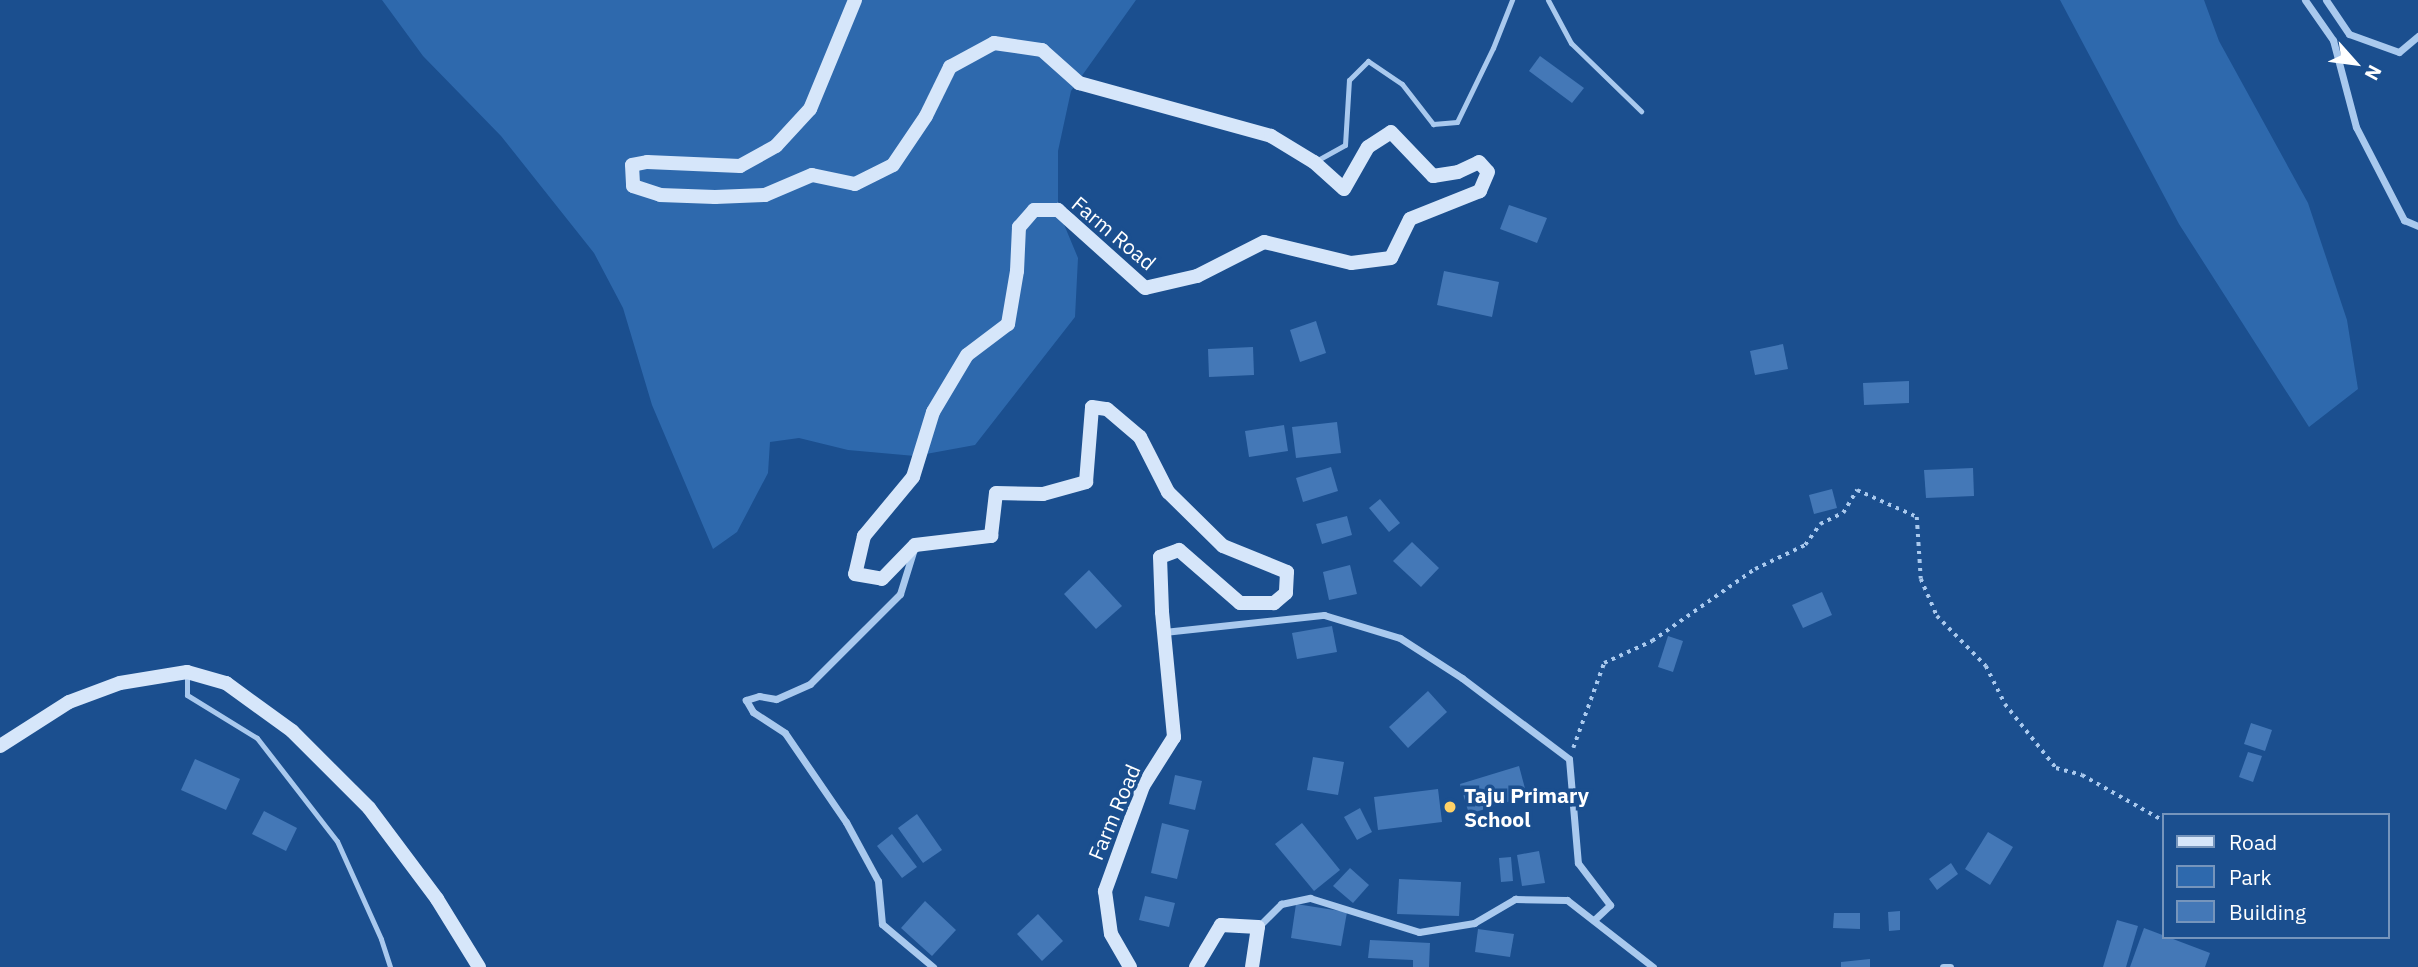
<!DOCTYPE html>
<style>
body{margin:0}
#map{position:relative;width:2418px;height:967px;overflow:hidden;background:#1b4f8f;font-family:"IBM Plex Sans",sans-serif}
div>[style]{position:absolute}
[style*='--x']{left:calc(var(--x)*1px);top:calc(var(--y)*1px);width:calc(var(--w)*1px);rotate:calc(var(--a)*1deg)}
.green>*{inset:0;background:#2e69ad}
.building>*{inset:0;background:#4478b7}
.path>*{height:3.5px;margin-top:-1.75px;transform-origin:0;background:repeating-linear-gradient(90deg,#a9c9ee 0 3.5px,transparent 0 8.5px)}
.lane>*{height:5px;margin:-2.5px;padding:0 2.5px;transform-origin:2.5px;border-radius:2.5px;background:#a9c9ee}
.street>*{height:7px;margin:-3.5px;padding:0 3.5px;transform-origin:3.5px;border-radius:3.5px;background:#a9c9ee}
.secondary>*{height:14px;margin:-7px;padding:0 7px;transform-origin:7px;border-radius:7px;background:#d6e6fa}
.dots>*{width:19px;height:19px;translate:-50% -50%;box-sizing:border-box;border:4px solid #1b4f8f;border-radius:50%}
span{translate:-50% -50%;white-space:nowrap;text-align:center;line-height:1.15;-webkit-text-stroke:7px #1b4f8f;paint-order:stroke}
.street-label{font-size:21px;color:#fff}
.poi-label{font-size:21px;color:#fff;font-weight:700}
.left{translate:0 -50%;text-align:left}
.legend{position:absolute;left:2162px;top:813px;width:228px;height:126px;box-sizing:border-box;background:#1b4f8f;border:2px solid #7695bc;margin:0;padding:9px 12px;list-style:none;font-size:21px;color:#fff}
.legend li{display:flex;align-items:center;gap:14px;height:35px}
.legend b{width:35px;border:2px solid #7695bc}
.north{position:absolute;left:2320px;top:28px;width:70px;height:70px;-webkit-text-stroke:5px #1b4f8f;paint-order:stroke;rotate:118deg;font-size:19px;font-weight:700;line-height:28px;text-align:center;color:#fff}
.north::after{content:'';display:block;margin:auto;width:24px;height:32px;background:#fff;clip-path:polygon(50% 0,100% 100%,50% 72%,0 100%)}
</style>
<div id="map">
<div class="green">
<div style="clip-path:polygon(382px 0,1136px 0,1071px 91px,1058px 151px,1058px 210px,1078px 258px,1075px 317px,975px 445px,915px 456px,848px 450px,799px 438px,770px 442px,768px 473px,737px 532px,713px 549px,652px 405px,623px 308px,594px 253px,501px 136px,423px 56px)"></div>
<div style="clip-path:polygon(2060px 0,2204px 0,2219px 41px,2308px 203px,2347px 320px,2358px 389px,2309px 427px,2179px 224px)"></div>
</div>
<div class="building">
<div style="clip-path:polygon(1540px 56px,1584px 88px,1572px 103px,1529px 71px)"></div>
<div style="clip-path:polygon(1509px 205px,1547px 218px,1537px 243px,1500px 229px)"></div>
<div style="clip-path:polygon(1444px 271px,1499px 282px,1492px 317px,1437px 305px)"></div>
<div style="clip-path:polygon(1316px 321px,1326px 353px,1300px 362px,1290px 330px)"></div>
<div style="clip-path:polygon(1783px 344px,1788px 369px,1755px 375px,1750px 351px)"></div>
<div style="clip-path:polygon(1253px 347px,1254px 375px,1209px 377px,1208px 349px)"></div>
<div style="clip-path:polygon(1909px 381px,1909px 403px,1864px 405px,1863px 383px)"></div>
<div style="clip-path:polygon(1337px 422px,1341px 453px,1296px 458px,1292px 427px)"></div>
<div style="clip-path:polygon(1284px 425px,1288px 451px,1249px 457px,1245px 431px)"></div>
<div style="clip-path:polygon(1331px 467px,1338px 491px,1303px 502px,1296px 478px)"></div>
<div style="clip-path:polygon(1973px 468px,1974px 496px,1926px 498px,1924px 470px)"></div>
<div style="clip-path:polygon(1832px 489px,1837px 508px,1814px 514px,1809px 495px)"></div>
<div style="clip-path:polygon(1380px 499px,1400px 523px,1389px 532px,1369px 508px)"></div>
<div style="clip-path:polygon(1347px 516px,1352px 535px,1322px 544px,1316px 524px)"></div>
<div style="clip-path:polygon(1412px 542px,1439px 568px,1421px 587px,1393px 561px)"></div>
<div style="clip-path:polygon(1350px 565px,1357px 594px,1329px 600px,1323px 572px)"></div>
<div style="clip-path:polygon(1089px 570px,1122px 606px,1096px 629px,1064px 594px)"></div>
<div style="clip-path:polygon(1822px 592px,1832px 615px,1803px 628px,1792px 605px)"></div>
<div style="clip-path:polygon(1332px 626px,1337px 652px,1297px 659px,1292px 633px)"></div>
<div style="clip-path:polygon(1668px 636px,1683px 641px,1673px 672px,1658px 667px)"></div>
<div style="clip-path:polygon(1428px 691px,1447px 712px,1408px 748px,1389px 727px)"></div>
<div style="clip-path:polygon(2251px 723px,2272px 730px,2265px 751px,2244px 744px)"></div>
<div style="clip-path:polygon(2248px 752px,2262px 756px,2253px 782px,2239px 777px)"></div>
<div style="clip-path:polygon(1313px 757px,1344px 762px,1338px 795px,1307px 790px)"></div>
<div style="clip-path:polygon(195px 759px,240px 779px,226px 810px,181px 790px)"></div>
<div style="clip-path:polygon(1519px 766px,1527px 796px,1469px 814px,1460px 784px)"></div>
<div style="clip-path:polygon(1175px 775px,1202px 781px,1195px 810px,1169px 804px)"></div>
<div style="clip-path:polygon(1438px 789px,1442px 822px,1378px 830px,1374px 797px)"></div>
<div style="clip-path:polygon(1360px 808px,1372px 832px,1357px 840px,1344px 817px)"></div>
<div style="clip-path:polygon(264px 811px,297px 828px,286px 851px,252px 834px)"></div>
<div style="clip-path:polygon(917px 814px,942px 850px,923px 863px,898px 828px)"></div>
<div style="clip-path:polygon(1162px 823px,1189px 830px,1177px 879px,1151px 873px)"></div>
<div style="clip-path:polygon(1302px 823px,1340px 870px,1314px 891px,1275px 844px)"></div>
<div style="clip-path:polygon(1988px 832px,2013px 847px,1990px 885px,1965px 869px)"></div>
<div style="clip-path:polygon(892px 834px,917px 867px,902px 878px,877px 846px)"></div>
<div style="clip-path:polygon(1539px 851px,1545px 883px,1522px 886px,1517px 855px)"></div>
<div style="clip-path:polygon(1511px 857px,1513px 881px,1501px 882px,1499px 858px)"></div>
<div style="clip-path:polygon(1951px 863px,1958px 874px,1937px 890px,1929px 879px)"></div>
<div style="clip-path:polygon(1350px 868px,1369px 885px,1353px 903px,1333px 886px)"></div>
<div style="clip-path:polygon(1399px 879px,1461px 882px,1459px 916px,1397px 914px)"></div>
<div style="clip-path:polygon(1145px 896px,1175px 903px,1169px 927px,1139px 920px)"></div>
<div style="clip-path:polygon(925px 901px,956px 930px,932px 956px,901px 928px)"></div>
<div style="clip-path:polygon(1296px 904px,1347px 912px,1341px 946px,1291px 938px)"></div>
<div style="clip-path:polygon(1900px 911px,1900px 930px,1889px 931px,1888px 912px)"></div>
<div style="clip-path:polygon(1834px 913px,1860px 913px,1860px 929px,1833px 928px)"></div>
<div style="clip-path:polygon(1038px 914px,1063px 941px,1042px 961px,1017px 934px)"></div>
<div style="clip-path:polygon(2117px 920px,2138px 926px,2126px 967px,2103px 967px)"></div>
<div style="clip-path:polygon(2144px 928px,2210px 953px,2205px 967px,2130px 967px)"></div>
<div style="clip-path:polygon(1478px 929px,1514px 934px,1510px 957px,1475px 952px)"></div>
<div style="clip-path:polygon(1370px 940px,1430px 943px,1429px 967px,1413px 967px,1413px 960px,1368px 958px)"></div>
<div style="clip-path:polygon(1870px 959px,1870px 967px,1841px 967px,1841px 962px)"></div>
</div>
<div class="path">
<div style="--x:1573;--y:748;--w:90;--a:-70"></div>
<div style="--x:1604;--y:663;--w:53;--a:-24.6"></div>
<div style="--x:1652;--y:641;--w:126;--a:-35"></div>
<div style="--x:1755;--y:569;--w:55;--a:-25.6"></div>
<div style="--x:1805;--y:545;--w:26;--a:-54"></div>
<div style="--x:1820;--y:524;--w:25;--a:-26"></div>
<div style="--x:1843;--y:513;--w:27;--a:-59"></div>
<div style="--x:1857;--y:490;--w:66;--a:24.2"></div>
<div style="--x:1917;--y:517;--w:62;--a:86.3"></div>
<div style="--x:1921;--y:579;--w:40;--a:66.6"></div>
<div style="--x:1937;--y:616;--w:70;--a:45.6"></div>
<div style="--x:1986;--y:666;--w:42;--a:63.4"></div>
<div style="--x:2005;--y:704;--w:82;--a:51.4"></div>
<div style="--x:2056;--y:768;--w:27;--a:15"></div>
<div style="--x:2082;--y:775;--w:94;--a:29.3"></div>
</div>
<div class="lane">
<div style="--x:1548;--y:0;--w:49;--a:61.9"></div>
<div style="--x:1571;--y:43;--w:98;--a:44.2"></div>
<div style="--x:1316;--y:161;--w:33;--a:-29"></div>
<div style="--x:1345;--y:145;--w:65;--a:-86.5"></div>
<div style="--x:1349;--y:80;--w:27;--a:-45"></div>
<div style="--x:1368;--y:61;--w:41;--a:34.1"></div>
<div style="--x:1402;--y:84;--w:51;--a:52.2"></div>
<div style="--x:1433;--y:124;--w:24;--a:-5"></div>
<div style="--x:1457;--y:122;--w:82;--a:-64.1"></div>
<div style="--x:1493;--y:48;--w:52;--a:-68.4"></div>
<div style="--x:187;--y:672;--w:23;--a:90"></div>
<div style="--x:187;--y:695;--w:82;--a:31.6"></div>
<div style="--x:257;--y:738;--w:130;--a:52.2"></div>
<div style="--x:337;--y:841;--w:107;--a:65.8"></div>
<div style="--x:381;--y:939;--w:29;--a:72"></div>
</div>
<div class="street">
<div style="--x:2305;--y:0;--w:49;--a:55"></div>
<div style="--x:2333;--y:40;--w:90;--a:75.2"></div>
<div style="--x:2356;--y:127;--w:105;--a:62.7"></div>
<div style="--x:2404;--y:220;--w:15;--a:23"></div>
<div style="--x:2326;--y:0;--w:41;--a:55.9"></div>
<div style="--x:2349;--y:34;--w:53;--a:19.8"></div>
<div style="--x:2399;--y:52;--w:25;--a:-40"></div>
<div style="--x:913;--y:552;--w:44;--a:107.2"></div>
<div style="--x:900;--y:594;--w:127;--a:135"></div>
<div style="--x:810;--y:684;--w:37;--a:156"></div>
<div style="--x:776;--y:699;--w:17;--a:-170"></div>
<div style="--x:759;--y:696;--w:14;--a:163"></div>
<div style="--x:746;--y:700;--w:14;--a:60"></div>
<div style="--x:753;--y:712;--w:38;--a:33"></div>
<div style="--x:785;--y:733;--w:108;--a:55.6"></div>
<div style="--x:846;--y:822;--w:67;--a:61.5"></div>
<div style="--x:878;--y:881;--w:43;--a:84.7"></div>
<div style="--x:882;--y:924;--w:67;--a:40.1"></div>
<div style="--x:1164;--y:632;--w:161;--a:-6.1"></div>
<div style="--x:1324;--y:615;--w:79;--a:16.8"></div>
<div style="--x:1400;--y:638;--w:74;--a:32.8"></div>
<div style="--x:1462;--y:678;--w:134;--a:37.1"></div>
<div style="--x:1569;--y:759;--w:104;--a:85.1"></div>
<div style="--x:1578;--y:863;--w:53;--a:52.7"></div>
<div style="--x:1610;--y:905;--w:21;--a:137"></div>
<div style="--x:1258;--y:927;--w:33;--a:-45"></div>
<div style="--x:1281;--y:904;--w:30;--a:-12"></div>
<div style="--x:1310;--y:898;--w:114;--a:17.3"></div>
<div style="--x:1419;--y:932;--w:56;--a:-9.3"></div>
<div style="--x:1474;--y:923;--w:48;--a:-30.3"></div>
<div style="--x:1515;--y:899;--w:52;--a:1.1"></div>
<div style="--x:1567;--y:900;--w:109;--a:37.9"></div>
<div style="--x:1943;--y:967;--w:7;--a:0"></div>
</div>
<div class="secondary">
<div style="--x:855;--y:0;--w:118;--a:112.4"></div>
<div style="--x:810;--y:109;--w:50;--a:132.6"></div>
<div style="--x:776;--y:146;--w:41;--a:150.9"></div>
<div style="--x:740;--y:166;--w:93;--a:-177.5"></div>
<div style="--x:647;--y:162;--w:15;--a:169"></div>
<div style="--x:632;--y:165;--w:21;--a:87"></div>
<div style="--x:633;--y:186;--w:28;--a:18"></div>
<div style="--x:660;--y:195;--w:55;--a:2.1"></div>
<div style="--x:715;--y:197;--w:50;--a:-2.3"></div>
<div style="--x:765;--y:195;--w:51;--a:-23.1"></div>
<div style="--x:812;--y:175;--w:44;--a:11.8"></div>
<div style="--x:855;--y:184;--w:42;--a:-26.6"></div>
<div style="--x:893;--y:165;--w:59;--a:-56"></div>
<div style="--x:926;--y:116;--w:55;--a:-63.9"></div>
<div style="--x:950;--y:67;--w:50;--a:-28.6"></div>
<div style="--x:994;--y:43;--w:49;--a:8.3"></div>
<div style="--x:1042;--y:50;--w:50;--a:41.7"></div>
<div style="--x:1079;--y:83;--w:199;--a:15.4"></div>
<div style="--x:1271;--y:136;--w:50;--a:31.2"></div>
<div style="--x:1314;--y:162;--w:40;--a:42"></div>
<div style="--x:1344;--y:189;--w:48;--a:-60.3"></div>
<div style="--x:1368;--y:147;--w:27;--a:-33"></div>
<div style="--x:1391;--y:132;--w:61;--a:46.3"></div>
<div style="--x:1433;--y:176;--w:25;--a:-9"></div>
<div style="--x:1458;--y:172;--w:23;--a:-25"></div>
<div style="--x:1479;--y:162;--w:13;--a:48"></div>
<div style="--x:1488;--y:172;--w:21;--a:113"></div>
<div style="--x:1480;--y:191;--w:75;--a:158.2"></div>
<div style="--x:1410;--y:219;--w:43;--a:116"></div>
<div style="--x:1391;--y:258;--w:40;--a:172.9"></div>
<div style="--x:1351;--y:263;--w:89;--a:-166.4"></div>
<div style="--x:1264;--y:242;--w:75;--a:153.1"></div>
<div style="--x:1197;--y:276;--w:53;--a:167"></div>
<div style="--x:1145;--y:288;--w:117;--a:-138.1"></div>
<div style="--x:1058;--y:210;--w:24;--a:180"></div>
<div style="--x:1034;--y:210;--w:23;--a:131"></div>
<div style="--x:1019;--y:227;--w:44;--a:92.6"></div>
<div style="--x:1017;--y:271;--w:54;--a:99.6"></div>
<div style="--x:1008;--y:324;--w:51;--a:142.9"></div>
<div style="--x:967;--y:355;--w:66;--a:120.8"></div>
<div style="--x:933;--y:412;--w:68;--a:107.1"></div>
<div style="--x:913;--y:477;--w:77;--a:129.7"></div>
<div style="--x:864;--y:536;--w:39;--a:103"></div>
<div style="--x:855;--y:574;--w:27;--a:10"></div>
<div style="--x:882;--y:579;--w:47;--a:-45.9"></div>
<div style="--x:915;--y:545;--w:77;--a:-6.8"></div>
<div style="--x:991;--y:536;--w:43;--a:-83.4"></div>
<div style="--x:996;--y:493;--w:47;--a:1.2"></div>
<div style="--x:1043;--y:494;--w:45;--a:-15.6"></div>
<div style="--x:1086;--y:482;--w:75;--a:-85.4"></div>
<div style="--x:1092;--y:407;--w:15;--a:8"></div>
<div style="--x:1107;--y:409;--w:43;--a:40.3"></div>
<div style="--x:1140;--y:437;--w:62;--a:63"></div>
<div style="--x:1168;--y:492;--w:77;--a:44.5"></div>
<div style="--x:1223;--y:546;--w:69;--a:22.1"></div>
<div style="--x:1287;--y:572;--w:21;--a:93"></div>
<div style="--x:1286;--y:593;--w:16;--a:140"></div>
<div style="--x:1274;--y:603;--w:34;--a:180"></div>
<div style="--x:1240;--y:603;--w:81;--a:-139"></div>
<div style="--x:1179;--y:550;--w:20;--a:160"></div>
<div style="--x:1160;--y:557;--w:55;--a:87.9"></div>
<div style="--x:1162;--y:612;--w:126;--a:84.5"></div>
<div style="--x:1174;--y:737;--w:58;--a:122.3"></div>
<div style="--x:1143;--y:786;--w:112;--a:109.9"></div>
<div style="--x:1105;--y:891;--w:43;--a:82.1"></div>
<div style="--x:1111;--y:934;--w:38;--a:60"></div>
<div style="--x:0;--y:746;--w:82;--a:-32.5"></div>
<div style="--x:69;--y:702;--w:54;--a:-20.4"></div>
<div style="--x:120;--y:683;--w:68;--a:-9.3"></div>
<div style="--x:187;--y:672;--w:41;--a:15.8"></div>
<div style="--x:226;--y:683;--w:82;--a:36"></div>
<div style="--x:292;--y:731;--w:109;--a:45"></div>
<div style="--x:369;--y:808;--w:114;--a:53.2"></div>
<div style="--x:437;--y:899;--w:80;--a:58.3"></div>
<div style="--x:1196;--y:967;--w:49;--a:-59.2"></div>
<div style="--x:1221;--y:925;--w:37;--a:3"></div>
<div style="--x:1258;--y:927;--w:40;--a:98.5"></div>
</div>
<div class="dots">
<div style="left:1450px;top:807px;background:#ffd166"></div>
</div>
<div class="street-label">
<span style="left:1114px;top:233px;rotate:40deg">Farm Road</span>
<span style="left:1114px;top:812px;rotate:-67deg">Farm Road</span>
</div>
<div class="poi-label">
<span class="left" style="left:1464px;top:807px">Taju Primary<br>School</span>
</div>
<ul class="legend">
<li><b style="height:9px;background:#d6e6fa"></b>Road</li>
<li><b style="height:19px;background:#2e69ad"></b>Park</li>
<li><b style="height:19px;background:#4478b7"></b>Building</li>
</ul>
<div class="north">N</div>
</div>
